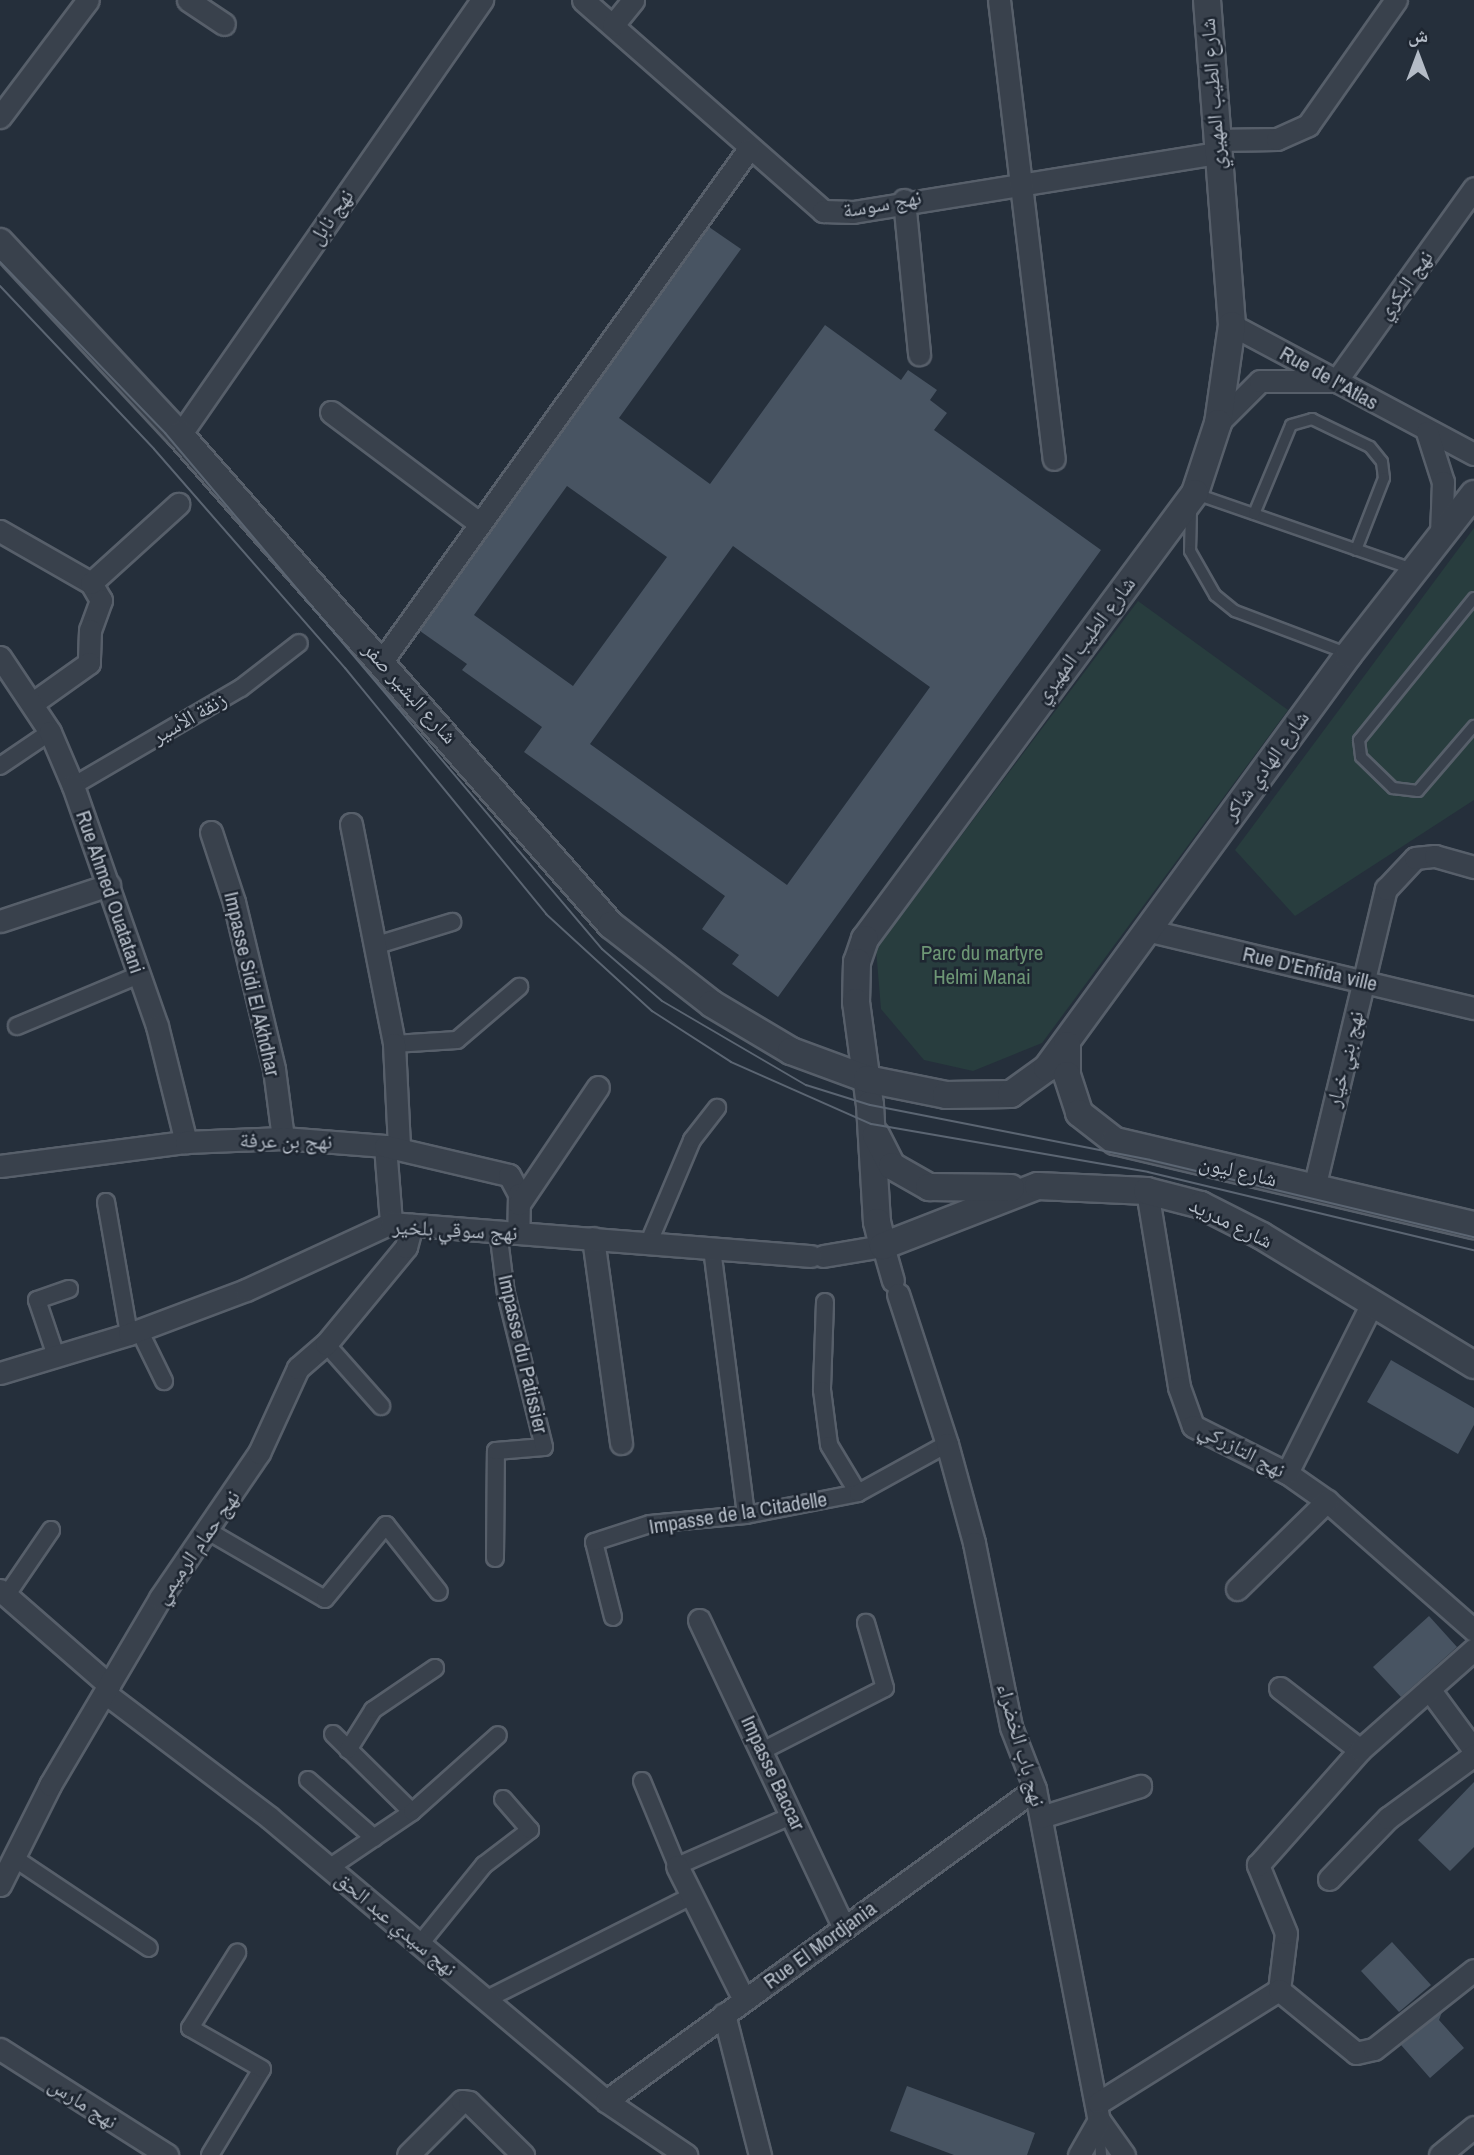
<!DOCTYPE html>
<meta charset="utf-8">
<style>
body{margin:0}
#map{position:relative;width:1474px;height:2155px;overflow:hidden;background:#252f3b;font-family:"Archivo Narrow","Noto Naskh Arabic",sans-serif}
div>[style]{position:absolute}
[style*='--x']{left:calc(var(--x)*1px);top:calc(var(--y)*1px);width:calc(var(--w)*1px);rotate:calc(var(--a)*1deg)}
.green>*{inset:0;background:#283d3e}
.building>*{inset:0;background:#485462}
.roads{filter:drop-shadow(2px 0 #575f6a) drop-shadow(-2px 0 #575f6a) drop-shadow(0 2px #575f6a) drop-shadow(0 -2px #575f6a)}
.service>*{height:10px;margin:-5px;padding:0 5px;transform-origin:5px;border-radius:5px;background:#39414c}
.pedestrian>*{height:16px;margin:-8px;padding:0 8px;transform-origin:8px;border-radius:8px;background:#39414c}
.minor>*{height:21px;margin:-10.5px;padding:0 10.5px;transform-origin:10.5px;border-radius:10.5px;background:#39414c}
.tertiary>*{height:26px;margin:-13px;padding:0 13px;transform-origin:13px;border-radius:13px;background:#39414c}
.tram>*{height:2px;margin:-1px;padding:0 1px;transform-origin:1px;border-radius:1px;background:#5b6572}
span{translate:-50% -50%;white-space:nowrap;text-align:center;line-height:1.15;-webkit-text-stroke:5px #1e2631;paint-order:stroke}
.street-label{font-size:21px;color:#b4bcc7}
.park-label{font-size:21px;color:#6d9675}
.north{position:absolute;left:1383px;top:21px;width:70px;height:70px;-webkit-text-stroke:5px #1e2631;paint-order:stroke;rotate:0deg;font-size:19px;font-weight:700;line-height:28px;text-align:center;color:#b4bcc7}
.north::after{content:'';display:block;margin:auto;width:24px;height:32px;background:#b4bcc7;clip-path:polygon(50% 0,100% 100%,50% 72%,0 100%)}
</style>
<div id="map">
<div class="green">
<div style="clip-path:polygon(1474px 528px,1474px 800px,1295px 916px,1235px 850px)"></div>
<div style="clip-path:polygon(1138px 601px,1288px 710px,1042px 1043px,973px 1071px,924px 1060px,881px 1009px,876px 949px)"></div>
</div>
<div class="building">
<div style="clip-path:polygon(evenodd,709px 227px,741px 249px,619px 418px,710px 484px,825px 325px,901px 380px,908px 370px,937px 390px,930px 400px,947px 413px,934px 430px,1101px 550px,778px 997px,732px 964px,739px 955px,702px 929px,725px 896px,524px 752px,542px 727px,462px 670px,467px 664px,420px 631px,709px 227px,567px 486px,667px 557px,573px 686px,474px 615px,567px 486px,709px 227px,733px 546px,930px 687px,787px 885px,590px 744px,733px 546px)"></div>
<div style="clip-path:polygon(1391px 1360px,1474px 1408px,1474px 1425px,1458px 1454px,1367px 1402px)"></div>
<div style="clip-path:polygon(1429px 1616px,1457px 1647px,1401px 1697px,1373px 1667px)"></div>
<div style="clip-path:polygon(1474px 1782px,1474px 1847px,1450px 1871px,1418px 1840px)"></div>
<div style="clip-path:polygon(1392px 1942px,1431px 1985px,1399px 2012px,1361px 1971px)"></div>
<div style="clip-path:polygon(1442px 2012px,1439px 2020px,1464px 2048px,1430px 2078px,1401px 2045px)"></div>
<div style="clip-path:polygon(907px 2086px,1035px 2133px,1027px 2155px,954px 2155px,890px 2131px)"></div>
</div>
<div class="roads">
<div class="service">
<div style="--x:1196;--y:494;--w:229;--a:19.1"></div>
<div style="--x:1191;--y:511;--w:40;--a:91.4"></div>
<div style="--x:1190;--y:551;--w:51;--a:60.4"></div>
<div style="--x:1215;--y:595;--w:26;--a:39"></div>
<div style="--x:1235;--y:611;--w:122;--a:20.7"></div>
<div style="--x:1254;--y:514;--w:96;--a:-67.4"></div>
<div style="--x:1291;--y:425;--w:22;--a:-16"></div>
<div style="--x:1312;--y:419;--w:64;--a:25.8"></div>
<div style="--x:1370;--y:447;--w:19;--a:51"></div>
<div style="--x:1382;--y:462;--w:16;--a:83"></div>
<div style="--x:1384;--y:478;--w:77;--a:111.3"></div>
<div style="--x:1474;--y:598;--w:183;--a:129"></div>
<div style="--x:1359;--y:740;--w:17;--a:83"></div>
<div style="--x:1361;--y:757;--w:45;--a:44.1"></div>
<div style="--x:1393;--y:788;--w:25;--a:7"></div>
<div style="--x:1418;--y:791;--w:86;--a:-49.3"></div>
<div style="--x:1099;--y:2126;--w:29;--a:86"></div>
</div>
<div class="pedestrian">
<div style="--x:0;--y:766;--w:60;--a:-34.2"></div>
<div style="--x:73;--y:786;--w:194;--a:-30.3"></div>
<div style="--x:241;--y:688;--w:73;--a:-37.8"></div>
<div style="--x:374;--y:946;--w:82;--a:-17.1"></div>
<div style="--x:17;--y:1026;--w:132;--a:-22.7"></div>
<div style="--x:394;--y:1044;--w:63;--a:-3.6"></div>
<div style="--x:457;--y:1040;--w:82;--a:-40.5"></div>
<div style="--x:106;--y:1202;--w:134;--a:80.1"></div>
<div style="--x:649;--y:1242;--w:111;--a:-67.1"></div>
<div style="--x:692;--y:1140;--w:41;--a:-52"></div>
<div style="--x:712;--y:1249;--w:268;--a:82.7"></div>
<div style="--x:825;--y:1302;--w:88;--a:92"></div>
<div style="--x:822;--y:1390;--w:55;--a:82.7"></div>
<div style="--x:829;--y:1445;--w:56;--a:58.9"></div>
<div style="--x:139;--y:1330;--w:57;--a:63.9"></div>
<div style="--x:326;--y:1344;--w:83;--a:48.4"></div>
<div style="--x:56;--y:1356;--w:59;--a:-108.7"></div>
<div style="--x:37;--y:1300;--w:34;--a:-19"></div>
<div style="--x:208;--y:1531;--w:135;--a:30.2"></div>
<div style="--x:325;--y:1599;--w:96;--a:-50.5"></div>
<div style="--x:386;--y:1525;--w:85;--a:51.7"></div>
<div style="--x:495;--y:1558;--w:107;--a:-89.5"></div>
<div style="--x:496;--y:1451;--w:48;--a:-4.8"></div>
<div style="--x:544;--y:1447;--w:158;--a:-103.9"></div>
<div style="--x:506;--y:1294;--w:64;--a:-97.2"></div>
<div style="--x:6;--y:1596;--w:80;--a:-55.7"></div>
<div style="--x:613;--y:1617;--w:77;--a:-104.2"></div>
<div style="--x:594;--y:1542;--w:59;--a:-17.8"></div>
<div style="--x:650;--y:1524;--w:96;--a:-5.4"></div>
<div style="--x:746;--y:1515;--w:114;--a:-11.1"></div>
<div style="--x:858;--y:1493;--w:102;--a:-28.8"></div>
<div style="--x:333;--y:1734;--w:111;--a:44.6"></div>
<div style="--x:348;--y:1750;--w:47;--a:-58"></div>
<div style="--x:373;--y:1710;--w:75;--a:-34.1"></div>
<div style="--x:762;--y:1751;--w:138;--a:-27.1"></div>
<div style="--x:885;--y:1688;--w:68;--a:-106.3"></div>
<div style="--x:308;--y:1780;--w:88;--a:41.3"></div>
<div style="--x:642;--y:1781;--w:92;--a:67.6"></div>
<div style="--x:677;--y:1866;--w:127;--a:-23.7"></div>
<div style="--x:14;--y:1858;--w:162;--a:33.7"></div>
<div style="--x:329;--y:1868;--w:100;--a:-34"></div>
<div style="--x:412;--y:1812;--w:115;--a:-41.8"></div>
<div style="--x:420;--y:1944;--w:102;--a:-51"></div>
<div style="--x:484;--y:1865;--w:58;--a:-37.3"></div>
<div style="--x:530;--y:1830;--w:41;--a:-131.1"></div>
<div style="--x:485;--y:2000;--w:232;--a:-26.7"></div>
<div style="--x:210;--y:2155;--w:100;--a:-58.8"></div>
<div style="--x:262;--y:2069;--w:83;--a:-150.3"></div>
<div style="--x:190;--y:2028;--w:89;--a:-57.9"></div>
</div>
<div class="minor">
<div style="--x:188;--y:0;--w:43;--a:33.7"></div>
<div style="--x:583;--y:0;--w:320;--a:41.3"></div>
<div style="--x:823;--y:211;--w:30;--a:2"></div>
<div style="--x:853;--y:212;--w:368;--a:-9.2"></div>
<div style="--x:999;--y:0;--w:462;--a:83.2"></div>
<div style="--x:613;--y:25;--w:32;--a:-51"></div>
<div style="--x:0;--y:117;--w:146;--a:-53.1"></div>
<div style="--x:1215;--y:140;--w:62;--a:-0.9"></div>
<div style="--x:1277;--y:139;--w:34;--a:-24"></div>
<div style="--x:1308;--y:125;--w:153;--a:-54.9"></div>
<div style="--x:904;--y:200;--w:155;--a:84.4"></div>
<div style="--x:1232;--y:325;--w:274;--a:28.1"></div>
<div style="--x:331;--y:412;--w:186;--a:36.9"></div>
<div style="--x:1218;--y:423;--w:59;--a:-45"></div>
<div style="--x:1260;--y:381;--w:76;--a:0"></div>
<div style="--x:1336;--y:381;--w:237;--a:-54.4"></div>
<div style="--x:1427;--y:432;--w:52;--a:72.3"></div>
<div style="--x:1443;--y:482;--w:53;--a:92.2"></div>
<div style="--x:180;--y:435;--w:530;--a:-55.23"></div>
<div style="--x:0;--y:531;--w:105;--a:29.7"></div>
<div style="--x:91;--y:583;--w:20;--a:60"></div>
<div style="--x:101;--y:600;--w:32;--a:110"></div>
<div style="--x:90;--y:630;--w:33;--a:92"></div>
<div style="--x:89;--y:663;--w:69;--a:144.5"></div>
<div style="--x:91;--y:583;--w:118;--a:-42.2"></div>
<div style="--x:0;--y:657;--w:90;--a:56.3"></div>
<div style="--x:50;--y:732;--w:59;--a:66.9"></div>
<div style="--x:73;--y:786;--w:254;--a:70.7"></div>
<div style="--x:157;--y:1026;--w:120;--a:76"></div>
<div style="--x:382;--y:661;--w:629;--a:-54.39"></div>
<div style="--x:351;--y:824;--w:224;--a:78.9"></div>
<div style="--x:394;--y:1044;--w:104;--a:87.2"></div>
<div style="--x:211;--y:832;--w:74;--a:71.8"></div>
<div style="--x:234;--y:902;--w:172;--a:76.5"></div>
<div style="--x:274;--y:1069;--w:70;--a:82.6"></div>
<div style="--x:0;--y:921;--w:115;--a:-18.3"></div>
<div style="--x:1146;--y:930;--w:337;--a:13.4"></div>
<div style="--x:385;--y:1146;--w:77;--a:85.5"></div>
<div style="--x:0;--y:1166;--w:188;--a:-7.4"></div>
<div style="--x:186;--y:1142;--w:97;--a:-2.4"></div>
<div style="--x:283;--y:1138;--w:102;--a:4.5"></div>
<div style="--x:385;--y:1146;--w:127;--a:13.2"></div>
<div style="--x:509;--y:1175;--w:21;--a:62"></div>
<div style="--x:519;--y:1194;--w:39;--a:91"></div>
<div style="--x:1314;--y:1188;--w:308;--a:-76.5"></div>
<div style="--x:1386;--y:889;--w:42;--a:-46.9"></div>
<div style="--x:1415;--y:858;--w:20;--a:-6"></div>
<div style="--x:1435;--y:856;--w:41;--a:15.8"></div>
<div style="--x:1147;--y:1191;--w:199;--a:80.7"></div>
<div style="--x:1179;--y:1387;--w:41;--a:70.3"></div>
<div style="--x:1193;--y:1426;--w:105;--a:26.6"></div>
<div style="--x:1287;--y:1473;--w:49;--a:35"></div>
<div style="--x:1327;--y:1501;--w:196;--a:41.3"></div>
<div style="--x:519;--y:1204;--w:141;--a:-56"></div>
<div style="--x:593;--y:1238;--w:207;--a:82.2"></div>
<div style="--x:823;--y:1256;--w:61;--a:-9.5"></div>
<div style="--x:883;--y:1246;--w:36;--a:74"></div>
<div style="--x:898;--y:1294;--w:158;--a:71.9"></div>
<div style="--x:947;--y:1444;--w:103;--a:74.7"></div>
<div style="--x:974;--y:1543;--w:188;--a:78.6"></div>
<div style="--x:1011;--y:1727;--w:66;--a:68.8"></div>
<div style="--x:1035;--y:1789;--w:337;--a:79.1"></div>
<div style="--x:1099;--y:2120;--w:43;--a:54.5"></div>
<div style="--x:0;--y:1373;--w:135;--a:-16.8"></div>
<div style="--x:129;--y:1334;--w:125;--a:-20.6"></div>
<div style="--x:246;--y:1290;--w:160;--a:-24.8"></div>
<div style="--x:391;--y:1223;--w:421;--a:4.5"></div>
<div style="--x:1287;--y:1473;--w:190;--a:-63.4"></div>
<div style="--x:1237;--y:1589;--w:126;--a:-44.4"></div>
<div style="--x:0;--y:1590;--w:145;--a:41.1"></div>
<div style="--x:699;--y:1620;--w:340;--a:64.8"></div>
<div style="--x:1280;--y:1688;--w:101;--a:37.8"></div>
<div style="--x:1429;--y:1689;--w:76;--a:53.6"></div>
<div style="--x:105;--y:1693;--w:207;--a:37.1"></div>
<div style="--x:270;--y:1818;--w:439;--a:40.1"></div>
<div style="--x:606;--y:2101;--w:97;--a:34"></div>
<div style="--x:1041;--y:1817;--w:104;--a:-17.4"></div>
<div style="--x:677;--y:1866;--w:150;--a:63.4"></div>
<div style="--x:1329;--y:1879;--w:85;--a:-46"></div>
<div style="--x:1388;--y:1818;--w:107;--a:-36.2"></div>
<div style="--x:0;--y:1885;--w:112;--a:-63.4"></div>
<div style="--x:50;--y:1785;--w:217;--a:-59.5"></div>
<div style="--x:160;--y:1598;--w:176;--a:-55.7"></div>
<div style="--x:259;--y:1453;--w:94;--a:-65.4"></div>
<div style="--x:298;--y:1368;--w:37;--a:-41"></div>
<div style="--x:326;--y:1344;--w:126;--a:-50.5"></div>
<div style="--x:406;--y:1247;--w:23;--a:-75"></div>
<div style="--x:1279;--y:1990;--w:57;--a:-83"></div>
<div style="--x:1286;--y:1933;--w:74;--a:-112.4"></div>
<div style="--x:1258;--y:1865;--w:154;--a:-48.4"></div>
<div style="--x:1360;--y:1750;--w:152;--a:-41.5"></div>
<div style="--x:724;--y:2014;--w:146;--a:75.7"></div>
<div style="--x:0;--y:2049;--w:198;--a:32.4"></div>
<div style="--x:606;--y:2101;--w:530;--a:-36.03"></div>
<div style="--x:1098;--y:2103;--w:213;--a:-32"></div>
<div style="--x:1279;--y:1990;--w:99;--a:39.3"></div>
<div style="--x:1356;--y:2053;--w:18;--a:-13"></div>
<div style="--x:1374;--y:2049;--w:127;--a:-38.3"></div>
<div style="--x:408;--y:2155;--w:76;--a:-45"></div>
<div style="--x:462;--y:2101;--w:7;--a:8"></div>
<div style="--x:469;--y:2102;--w:76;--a:44.5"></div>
<div style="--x:1079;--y:2155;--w:40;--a:-60.3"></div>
<div style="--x:1440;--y:2155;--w:44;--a:-39.5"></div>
</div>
<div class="tertiary">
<div style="--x:1207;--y:0;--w:326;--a:85.6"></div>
<div style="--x:1232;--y:325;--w:99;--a:98.1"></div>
<div style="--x:1218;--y:423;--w:74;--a:108.2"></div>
<div style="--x:1195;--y:493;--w:555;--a:126.5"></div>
<div style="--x:865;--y:939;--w:24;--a:109"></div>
<div style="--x:857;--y:962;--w:40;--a:91.4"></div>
<div style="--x:856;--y:1002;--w:104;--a:82.3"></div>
<div style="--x:870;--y:1105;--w:117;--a:86.6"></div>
<div style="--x:877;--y:1222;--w:25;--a:76"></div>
<div style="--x:883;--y:1246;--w:166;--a:-21.2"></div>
<div style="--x:1038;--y:1186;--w:109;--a:2.6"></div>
<div style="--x:1147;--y:1191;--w:56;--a:14.5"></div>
<div style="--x:1201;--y:1205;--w:68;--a:26.9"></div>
<div style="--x:1262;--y:1236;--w:248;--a:31.3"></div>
<div style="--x:0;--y:242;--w:264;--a:47"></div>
<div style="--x:180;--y:435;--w:653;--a:48.67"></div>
<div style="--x:611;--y:925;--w:128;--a:38"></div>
<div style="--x:712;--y:1004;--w:92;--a:30.7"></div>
<div style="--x:791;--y:1051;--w:81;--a:20.2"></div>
<div style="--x:867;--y:1079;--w:81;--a:11.4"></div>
<div style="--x:946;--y:1095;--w:65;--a:-0.9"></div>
<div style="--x:1011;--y:1094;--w:44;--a:-35.8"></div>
<div style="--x:1047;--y:1068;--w:512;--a:-53.89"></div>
<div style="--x:1349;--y:654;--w:203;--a:-52"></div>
<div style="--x:1067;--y:1045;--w:30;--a:90"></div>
<div style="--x:1067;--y:1075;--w:40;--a:72"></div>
<div style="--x:1079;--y:1113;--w:46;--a:37.9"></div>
<div style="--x:1115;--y:1141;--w:369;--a:13.2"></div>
<div style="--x:876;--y:1135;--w:35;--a:63"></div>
<div style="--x:892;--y:1166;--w:43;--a:29.6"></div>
<div style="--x:929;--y:1187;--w:82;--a:0.7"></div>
</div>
</div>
<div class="tram">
<div style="--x:0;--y:262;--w:238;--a:46"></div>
<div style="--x:165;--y:433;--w:676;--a:49.74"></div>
<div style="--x:602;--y:949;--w:79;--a:40.9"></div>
<div style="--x:662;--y:1001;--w:167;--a:30.3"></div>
<div style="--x:806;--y:1085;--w:67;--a:17.4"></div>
<div style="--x:870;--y:1105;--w:285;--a:11.1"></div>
<div style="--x:1150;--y:1160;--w:333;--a:13.4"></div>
<div style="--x:0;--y:286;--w:224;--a:46.6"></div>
<div style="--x:154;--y:449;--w:291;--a:48.9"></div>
<div style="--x:345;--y:668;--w:318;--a:50.7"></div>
<div style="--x:546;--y:914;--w:144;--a:42.5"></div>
<div style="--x:652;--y:1011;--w:94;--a:32.8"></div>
<div style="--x:731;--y:1062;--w:153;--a:23.9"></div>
<div style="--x:871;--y:1124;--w:281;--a:9.8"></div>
<div style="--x:1148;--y:1172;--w:335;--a:13.5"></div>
</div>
<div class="street-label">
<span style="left:1213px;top:94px;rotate:-94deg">شارع الطيب المهيري</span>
<span style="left:882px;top:204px;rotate:-10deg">نهج سوسة</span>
<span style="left:331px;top:217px;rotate:-55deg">نهج نابل</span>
<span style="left:1405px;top:285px;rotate:-54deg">نهج البكري</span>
<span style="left:1329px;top:378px;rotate:29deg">Rue de l"Atlas</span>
<span style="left:1085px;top:640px;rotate:-53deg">شارع الطيب المهيري</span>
<span style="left:410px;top:693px;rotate:48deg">شارع البشير صفر</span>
<span style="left:189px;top:718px;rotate:-30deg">زنقة الأسير</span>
<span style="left:1266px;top:766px;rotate:-54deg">شارع الهادي شاكر</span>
<span style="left:110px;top:892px;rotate:71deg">Rue Ahmed Ouatatani</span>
<span style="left:1310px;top:969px;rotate:13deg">Rue D'Enfida ville</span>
<span style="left:252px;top:984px;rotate:77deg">Impasse Sidi El Akhdhar</span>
<span style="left:1345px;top:1059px;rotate:-76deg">نهج بني خيار</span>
<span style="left:286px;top:1141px;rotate:1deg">نهج بن عرفة</span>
<span style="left:1238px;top:1171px;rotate:13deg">شارع ليون</span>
<span style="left:1231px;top:1223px;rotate:26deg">شارع مدريد</span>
<span style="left:455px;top:1230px;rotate:3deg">نهج سوقي بلخير</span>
<span style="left:523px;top:1354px;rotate:77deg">Impasse du Patissier</span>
<span style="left:1242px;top:1450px;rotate:28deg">نهج التازركي</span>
<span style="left:738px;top:1513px;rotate:-9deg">Impasse de la Citadelle</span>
<span style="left:197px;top:1547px;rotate:-55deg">نهج حمام الرميمي</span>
<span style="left:1021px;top:1745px;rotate:74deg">نهج باب الخضراء</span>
<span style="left:773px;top:1773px;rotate:65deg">Impasse Baccar</span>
<span style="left:396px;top:1924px;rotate:40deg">نهج سيدي عبد الحق</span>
<span style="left:820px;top:1945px;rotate:-36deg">Rue El Mordjania</span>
<span style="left:83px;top:2103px;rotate:33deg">نهج مارس</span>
</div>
<div class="park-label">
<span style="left:982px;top:965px">Parc du martyre<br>Helmi Manai</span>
</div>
<div class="north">ش</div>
</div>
